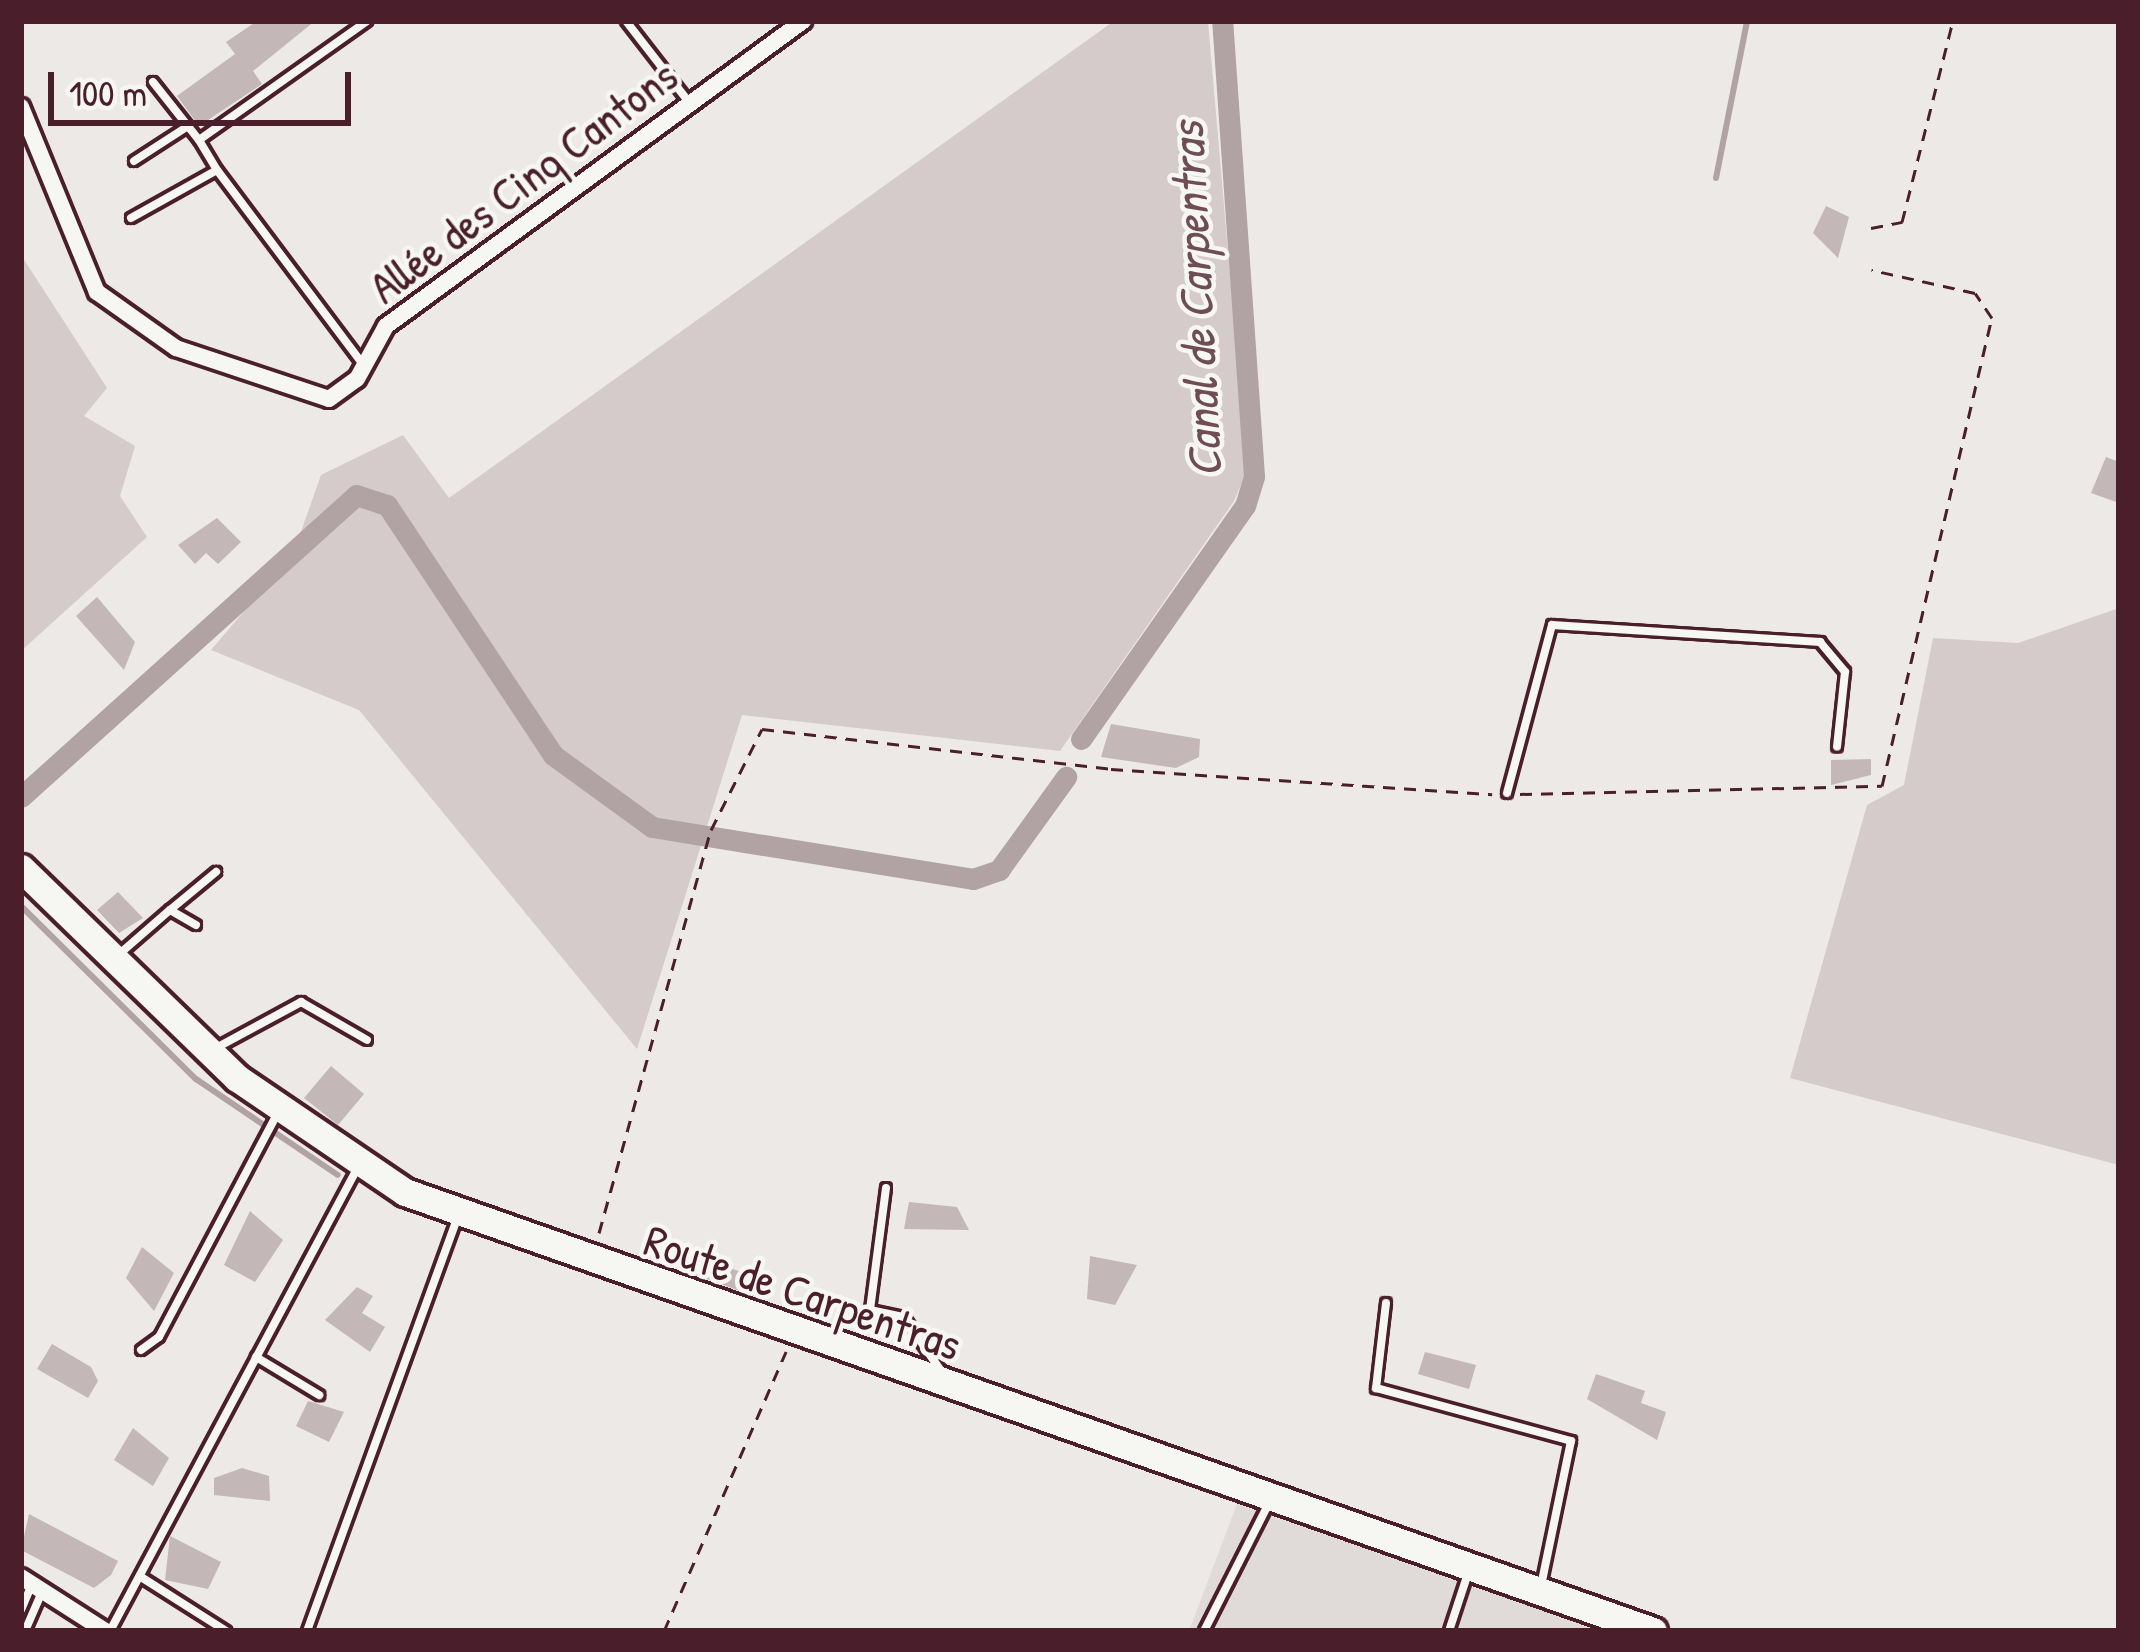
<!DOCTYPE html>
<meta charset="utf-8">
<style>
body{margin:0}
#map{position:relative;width:2140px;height:1652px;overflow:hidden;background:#ece9e6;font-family:"Patrick Hand",sans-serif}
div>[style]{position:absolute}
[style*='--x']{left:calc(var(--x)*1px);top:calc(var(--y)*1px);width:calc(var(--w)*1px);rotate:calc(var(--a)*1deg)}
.built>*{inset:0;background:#e0dad8}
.green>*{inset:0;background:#d4cbca}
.stream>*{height:6px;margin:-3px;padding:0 3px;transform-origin:3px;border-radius:3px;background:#b1a2a3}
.canal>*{height:21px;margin:-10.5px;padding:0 10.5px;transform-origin:10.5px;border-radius:10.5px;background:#b1a2a3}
.building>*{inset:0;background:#c4b7b7}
.path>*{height:3px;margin-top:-1.5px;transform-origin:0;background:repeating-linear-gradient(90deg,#4a1f2b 0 12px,transparent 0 21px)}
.roads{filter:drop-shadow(3px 0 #4a1f2b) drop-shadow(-3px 0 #4a1f2b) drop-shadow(0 3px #4a1f2b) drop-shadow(0 -3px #4a1f2b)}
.service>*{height:8px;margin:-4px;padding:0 4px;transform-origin:4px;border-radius:4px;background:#f6f6f2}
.minor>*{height:16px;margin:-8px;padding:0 8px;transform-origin:8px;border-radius:8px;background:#f6f6f2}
.primary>*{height:27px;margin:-13.5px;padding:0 13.5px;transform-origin:13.5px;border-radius:13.5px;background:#f6f6f2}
span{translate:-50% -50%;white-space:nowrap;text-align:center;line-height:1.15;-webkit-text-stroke:9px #f6f6f2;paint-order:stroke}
.street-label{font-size:45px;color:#4a1f2b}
.water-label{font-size:48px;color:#6e4d55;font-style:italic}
.frame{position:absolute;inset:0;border:24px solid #4a1f2b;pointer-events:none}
.scale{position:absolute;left:48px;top:72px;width:303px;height:54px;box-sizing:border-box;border:6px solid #4a1f2b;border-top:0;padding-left:15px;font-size:36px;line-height:42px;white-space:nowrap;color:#4a1f2b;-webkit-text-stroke:9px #f6f6f2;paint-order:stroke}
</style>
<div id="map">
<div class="built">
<div style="clip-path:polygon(1237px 1504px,1601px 1631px,1189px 1631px)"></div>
</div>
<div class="green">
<div style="clip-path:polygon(1114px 21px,1208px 21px,1247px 471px,1234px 501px,1060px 751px,742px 715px,637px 1049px,359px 710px,211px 650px,293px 554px,321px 475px,403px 435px,449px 498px)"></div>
<div style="clip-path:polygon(21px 255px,107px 388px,84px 416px,135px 446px,120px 496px,147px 537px,21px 651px)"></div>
<div style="clip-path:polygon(2119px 608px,2119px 1165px,1790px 1078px,1867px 805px,1904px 785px,1933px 638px,2018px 643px)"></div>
</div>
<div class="stream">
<div style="--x:1716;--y:178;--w:160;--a:-78.8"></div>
<div style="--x:21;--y:906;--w:246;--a:44.7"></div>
<div style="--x:196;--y:1079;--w:171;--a:34.1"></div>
</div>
<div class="canal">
<div style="--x:1081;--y:739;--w:285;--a:-54.9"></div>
<div style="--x:1245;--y:506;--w:31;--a:-73"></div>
<div style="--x:1254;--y:476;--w:456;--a:-94"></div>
<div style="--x:21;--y:797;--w:451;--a:-42"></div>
<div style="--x:356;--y:495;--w:33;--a:18"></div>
<div style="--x:387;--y:505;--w:300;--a:56.4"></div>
<div style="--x:553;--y:755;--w:122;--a:36"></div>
<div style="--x:652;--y:827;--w:325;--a:9.2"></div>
<div style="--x:973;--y:879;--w:28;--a:-19"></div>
<div style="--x:999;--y:870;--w:115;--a:-54.2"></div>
</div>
<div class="building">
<div style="clip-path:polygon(257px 21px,315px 21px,253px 71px,262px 84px,199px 126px,177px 96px,235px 54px,226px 42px)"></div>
<div style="clip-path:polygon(1826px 206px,1849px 217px,1838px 258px,1813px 233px)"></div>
<div style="clip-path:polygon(2106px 457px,2119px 462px,2119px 503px,2091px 493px)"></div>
<div style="clip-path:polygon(217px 518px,241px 542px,218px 564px,206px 553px,195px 564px,178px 545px)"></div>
<div style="clip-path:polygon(97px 597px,135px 642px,124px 670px,76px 616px)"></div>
<div style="clip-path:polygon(1111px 724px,1200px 739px,1199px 757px,1176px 768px,1101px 757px)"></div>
<div style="clip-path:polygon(1871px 759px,1871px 775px,1831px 785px,1831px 760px)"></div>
<div style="clip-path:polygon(118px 892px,143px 918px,119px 933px,97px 910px)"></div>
<div style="clip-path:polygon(331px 1066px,364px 1094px,338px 1125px,304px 1098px)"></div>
<div style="clip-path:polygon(909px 1202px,957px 1207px,969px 1230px,904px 1229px)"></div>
<div style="clip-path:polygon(250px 1211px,283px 1240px,255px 1282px,224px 1265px)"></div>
<div style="clip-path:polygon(142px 1247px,174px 1273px,154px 1311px,126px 1278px)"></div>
<div style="clip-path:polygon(1090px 1256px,1137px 1265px,1115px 1305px,1087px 1299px)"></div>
<div style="clip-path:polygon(699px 1258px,772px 1282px,762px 1299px,693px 1274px)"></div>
<div style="clip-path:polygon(357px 1287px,373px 1296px,362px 1313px,385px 1327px,370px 1352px,325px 1320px)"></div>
<div style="clip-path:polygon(52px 1344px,91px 1367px,98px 1381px,88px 1398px,37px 1369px)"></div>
<div style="clip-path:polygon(1425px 1352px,1476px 1365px,1469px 1389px,1418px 1374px)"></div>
<div style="clip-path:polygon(1596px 1374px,1645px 1391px,1641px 1403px,1666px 1412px,1657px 1440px,1587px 1399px)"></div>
<div style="clip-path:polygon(308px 1401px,344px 1412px,329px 1442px,296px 1426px)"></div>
<div style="clip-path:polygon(133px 1428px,169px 1458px,153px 1486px,114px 1460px)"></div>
<div style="clip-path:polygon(242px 1468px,269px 1476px,270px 1501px,214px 1495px,214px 1478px)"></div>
<div style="clip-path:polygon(29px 1514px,118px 1561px,111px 1575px,94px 1588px,21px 1550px)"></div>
<div style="clip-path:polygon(170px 1536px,221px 1562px,208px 1589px,165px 1580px)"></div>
</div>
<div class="path">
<div style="--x:1871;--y:228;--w:32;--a:-11"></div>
<div style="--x:1902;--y:222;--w:207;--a:-75.8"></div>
<div style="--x:1520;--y:794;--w:362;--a:-1.3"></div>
<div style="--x:1882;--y:786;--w:481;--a:-76.8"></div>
<div style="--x:1992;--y:318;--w:30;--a:-124"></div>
<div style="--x:1975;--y:293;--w:106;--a:-167.4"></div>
<div style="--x:599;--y:1233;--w:418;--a:-74.5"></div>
<div style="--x:711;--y:830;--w:113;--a:-63.2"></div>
<div style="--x:762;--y:729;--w:351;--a:6.5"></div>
<div style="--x:1111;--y:769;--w:382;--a:3.8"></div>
<div style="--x:664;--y:1631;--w:305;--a:-66.4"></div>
</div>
<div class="roads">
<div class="service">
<div style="--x:626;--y:21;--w:101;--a:52.2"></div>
<div style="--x:153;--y:82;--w:74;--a:51.6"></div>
<div style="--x:134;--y:161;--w:64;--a:-32.9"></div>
<div style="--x:217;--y:170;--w:35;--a:-121"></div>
<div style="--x:199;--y:140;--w:206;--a:-35.3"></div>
<div style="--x:131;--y:218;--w:98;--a:-29.2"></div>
<div style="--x:217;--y:170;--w:240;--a:53.1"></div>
<div style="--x:1507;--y:793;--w:174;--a:-75"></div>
<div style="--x:1552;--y:625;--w:269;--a:3.6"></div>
<div style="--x:1820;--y:642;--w:39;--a:50"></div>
<div style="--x:1845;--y:672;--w:75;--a:96.1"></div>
<div style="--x:170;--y:910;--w:60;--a:-39.6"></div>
<div style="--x:117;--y:956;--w:70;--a:-41"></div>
<div style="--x:170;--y:910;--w:30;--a:30"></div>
<div style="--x:216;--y:1048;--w:97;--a:-28.4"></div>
<div style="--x:301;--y:1002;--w:76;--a:29.9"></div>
<div style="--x:886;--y:1188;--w:123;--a:97.5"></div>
<div style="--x:870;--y:1310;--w:35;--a:12"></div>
<div style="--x:904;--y:1317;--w:65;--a:55.6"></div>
<div style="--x:1386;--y:1303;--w:86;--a:96.7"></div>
<div style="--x:1376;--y:1388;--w:202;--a:15.2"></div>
<div style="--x:1571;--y:1441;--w:148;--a:101.7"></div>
<div style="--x:141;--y:1350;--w:22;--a:-36"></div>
<div style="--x:159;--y:1337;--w:252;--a:-62.1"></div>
<div style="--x:256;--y:1357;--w:74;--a:31.1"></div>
<div style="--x:141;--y:1577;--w:101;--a:32.4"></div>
<div style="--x:21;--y:1610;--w:28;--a:-67"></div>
<div style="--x:25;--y:1631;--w:40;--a:-66.6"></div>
<div style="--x:110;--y:1631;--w:526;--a:-61.88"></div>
<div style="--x:307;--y:1631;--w:442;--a:-70"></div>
<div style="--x:1204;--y:1631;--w:146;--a:-63.1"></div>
<div style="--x:1449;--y:1631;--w:64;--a:-71.8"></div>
</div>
<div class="minor">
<div style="--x:21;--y:107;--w:200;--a:67.7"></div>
<div style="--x:97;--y:292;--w:97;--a:35.3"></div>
<div style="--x:176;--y:348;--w:161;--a:18.4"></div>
<div style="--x:329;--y:399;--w:34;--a:-36"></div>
<div style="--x:357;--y:379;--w:60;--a:-61.3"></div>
<div style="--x:386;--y:326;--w:517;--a:-36.18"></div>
<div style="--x:21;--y:1577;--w:100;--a:32.7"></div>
</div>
<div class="primary">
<div style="--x:21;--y:868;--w:301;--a:44.2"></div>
<div style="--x:237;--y:1078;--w:203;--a:34.2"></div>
<div style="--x:405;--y:1192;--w:1323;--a:19.38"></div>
</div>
</div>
<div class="street-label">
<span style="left:523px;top:181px;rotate:-37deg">Allée des Cinq Cantons</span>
<span style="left:803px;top:1292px;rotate:19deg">Route de Carpentras</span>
</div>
<div class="water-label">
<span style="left:1195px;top:300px;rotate:-93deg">Canal de Carpentras</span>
</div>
<div class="frame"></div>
<div class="scale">100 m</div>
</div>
